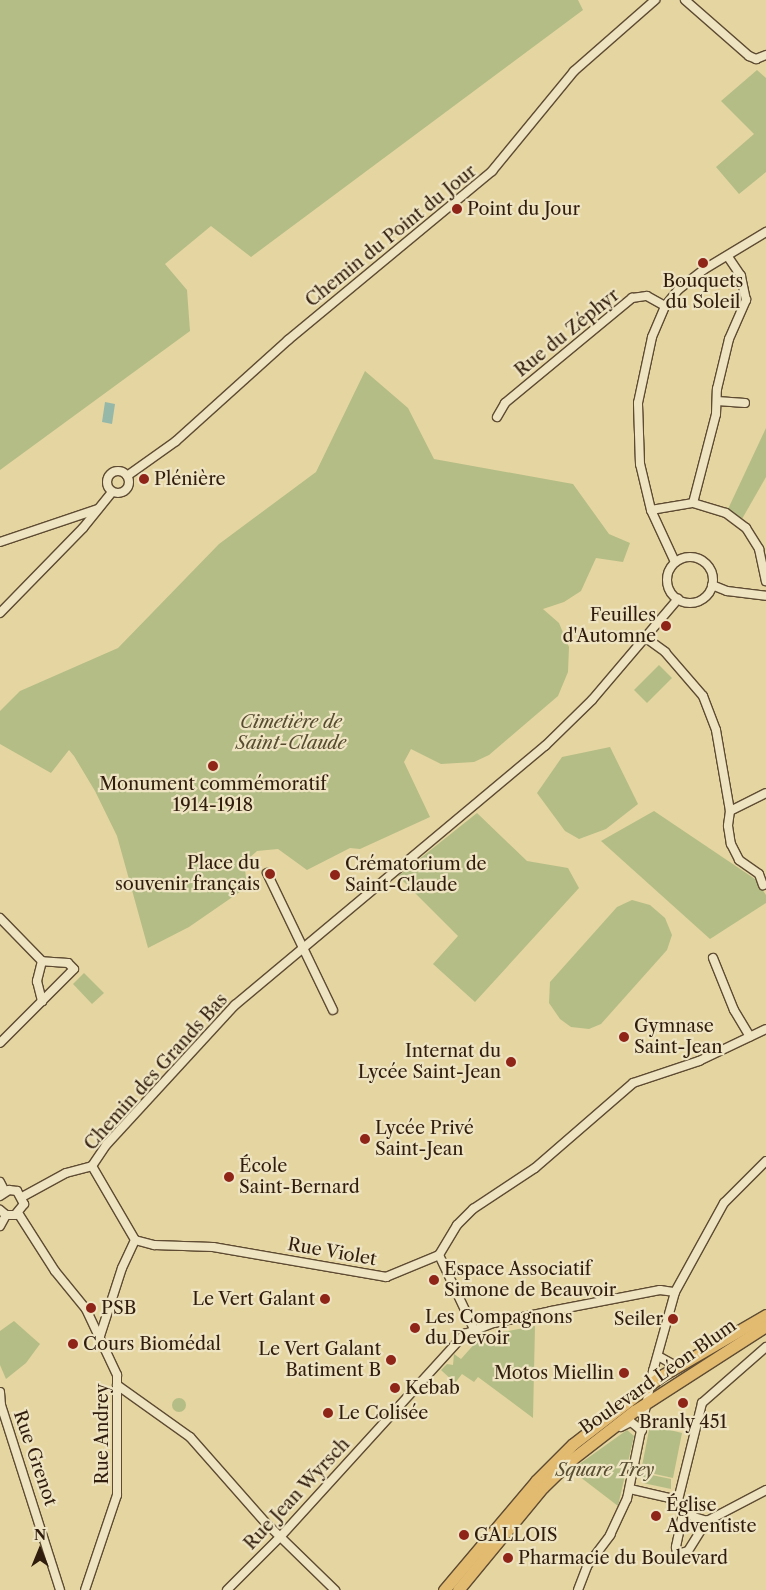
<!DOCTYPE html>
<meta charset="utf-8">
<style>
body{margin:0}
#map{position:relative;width:766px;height:1590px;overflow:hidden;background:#e5d5a1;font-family:"Libre Caslon Text",serif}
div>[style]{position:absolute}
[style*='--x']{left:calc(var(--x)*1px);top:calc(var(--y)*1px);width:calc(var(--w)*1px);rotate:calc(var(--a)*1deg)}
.green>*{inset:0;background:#b4bd86}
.round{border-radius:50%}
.water>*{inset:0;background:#96b8a9}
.roads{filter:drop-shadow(1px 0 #5e4b32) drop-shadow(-1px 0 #5e4b32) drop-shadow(0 1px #5e4b32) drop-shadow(0 -1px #5e4b32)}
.street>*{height:8px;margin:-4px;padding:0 4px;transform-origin:4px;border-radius:4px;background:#eee4c2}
.street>.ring{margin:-4px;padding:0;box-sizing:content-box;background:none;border:8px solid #eee4c2;border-radius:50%}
.primary>*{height:11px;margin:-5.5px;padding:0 5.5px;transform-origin:5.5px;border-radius:5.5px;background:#e2ba70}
.dots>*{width:14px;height:14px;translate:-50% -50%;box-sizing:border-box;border:2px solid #eee4c2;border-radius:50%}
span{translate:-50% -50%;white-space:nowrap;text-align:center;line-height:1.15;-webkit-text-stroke:4.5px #eee4c2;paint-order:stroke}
.poi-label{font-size:18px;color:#311d0d}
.left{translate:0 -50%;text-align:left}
.right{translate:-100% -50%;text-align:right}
.street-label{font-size:18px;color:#311d0d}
.park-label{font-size:18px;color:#584d31;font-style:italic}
.north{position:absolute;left:15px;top:1525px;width:50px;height:50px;-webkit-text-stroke:4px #eee4c2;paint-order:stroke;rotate:0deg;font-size:14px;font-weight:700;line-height:20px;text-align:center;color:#311d0d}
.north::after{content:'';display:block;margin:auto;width:18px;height:22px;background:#311d0d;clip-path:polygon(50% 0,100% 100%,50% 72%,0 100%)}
</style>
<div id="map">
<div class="green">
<div style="clip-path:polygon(0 0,578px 0,583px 10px,251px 257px,211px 226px,165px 264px,187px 290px,190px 331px,0 470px)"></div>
<div style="clip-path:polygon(757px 70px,766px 78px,766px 172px,739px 194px,716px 167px,754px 134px,721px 101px)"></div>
<div style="clip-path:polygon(365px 371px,408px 408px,434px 459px,573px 484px,609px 534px,630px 543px,623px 562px,596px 558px,581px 591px,564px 602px,543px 609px,559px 623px,569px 647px,568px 672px,558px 696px,489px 755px,474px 762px,441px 764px,411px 749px,404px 762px,430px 817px,360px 849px,350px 848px,307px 870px,278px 849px,257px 851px,249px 858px,245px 869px,247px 887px,189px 927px,148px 948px,117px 836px,95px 791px,74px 756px,69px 750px,51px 773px,0 744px,0 711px,20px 691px,118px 648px,219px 544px,316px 472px)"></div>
<div style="clip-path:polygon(766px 428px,766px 477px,742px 519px,728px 509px)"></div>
<div style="clip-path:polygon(659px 665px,672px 678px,647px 703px,634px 690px)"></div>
<div style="clip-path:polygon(610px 747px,638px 804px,606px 829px,579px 839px,565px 831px,537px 793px,562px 757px)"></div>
<div style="clip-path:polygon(654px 811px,755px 879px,766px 895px,766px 903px,710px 939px,601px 841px)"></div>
<div style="clip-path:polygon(477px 813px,527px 861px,568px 868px,579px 888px,475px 1002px,433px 964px,458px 936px,398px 876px)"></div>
<div style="clip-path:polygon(632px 900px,650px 905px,665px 918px,672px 935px,667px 950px,601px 1024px,589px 1029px,571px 1027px,560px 1019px,549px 1003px,550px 982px,617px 907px)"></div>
<div style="clip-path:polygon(84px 973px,104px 993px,92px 1004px,73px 984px)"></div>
<div style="clip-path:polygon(14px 1321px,40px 1344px,26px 1363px,6px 1379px,0 1365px,0 1331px)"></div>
<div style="clip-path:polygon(535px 1326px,533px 1418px,478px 1377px,474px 1382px,462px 1374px,455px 1383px,441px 1370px,447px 1364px,453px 1365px,454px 1354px,461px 1359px,477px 1341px,481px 1345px,502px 1332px)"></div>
<div class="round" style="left:172px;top:1398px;width:14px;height:14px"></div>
<div style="clip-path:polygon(650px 1425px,682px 1433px,673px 1478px,641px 1471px)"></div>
<div style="clip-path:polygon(627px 1430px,634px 1436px,618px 1506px,571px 1470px)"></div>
<div style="clip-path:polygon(642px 1473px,671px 1479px,671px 1489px,643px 1483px)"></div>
</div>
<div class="water">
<div style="clip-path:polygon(105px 402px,115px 404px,112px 424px,102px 422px)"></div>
</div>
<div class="roads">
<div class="street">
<div style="--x:685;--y:0;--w:85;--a:41.2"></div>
<div style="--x:749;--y:56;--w:8;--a:23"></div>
<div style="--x:756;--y:59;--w:11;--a:-22"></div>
<div style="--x:717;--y:401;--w:28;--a:4"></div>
<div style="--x:497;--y:417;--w:16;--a:-60"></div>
<div style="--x:505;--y:403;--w:165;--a:-39.6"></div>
<div style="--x:632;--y:298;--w:15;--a:-8"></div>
<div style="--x:647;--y:296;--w:21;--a:29"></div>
<div class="ring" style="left:107px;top:471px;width:14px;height:14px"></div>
<div style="--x:127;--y:476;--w:60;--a:-35.5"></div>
<div style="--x:176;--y:441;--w:151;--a:-42"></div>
<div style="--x:288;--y:340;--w:265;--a:-39.6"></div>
<div style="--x:492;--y:171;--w:129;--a:-50.6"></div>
<div style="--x:574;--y:71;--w:108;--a:-41.2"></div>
<div style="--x:693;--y:503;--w:92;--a:-75.5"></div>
<div style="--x:716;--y:414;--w:25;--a:-88"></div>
<div style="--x:717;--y:389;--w:51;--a:-76.5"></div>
<div style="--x:729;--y:339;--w:43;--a:-66.4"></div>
<div style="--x:746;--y:300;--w:25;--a:-102"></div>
<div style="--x:741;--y:276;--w:23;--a:-124"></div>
<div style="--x:651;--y:510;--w:43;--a:-9.5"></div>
<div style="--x:693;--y:503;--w:34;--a:17"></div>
<div style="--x:726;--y:513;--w:25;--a:37"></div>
<div style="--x:746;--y:528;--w:25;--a:58"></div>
<div style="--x:759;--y:549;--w:33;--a:78"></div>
<div style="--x:0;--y:542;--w:103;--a:-18.6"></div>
<div class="ring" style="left:667px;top:557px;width:38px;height:38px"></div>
<div style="--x:675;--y:562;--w:57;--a:-114.8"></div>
<div style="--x:651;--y:510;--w:47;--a:-103.4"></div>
<div style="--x:640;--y:464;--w:61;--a:-91.9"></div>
<div style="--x:638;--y:403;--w:67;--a:-78"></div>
<div style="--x:652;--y:337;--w:34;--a:-67"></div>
<div style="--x:665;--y:306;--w:22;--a:-51"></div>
<div style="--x:679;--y:289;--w:31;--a:-38"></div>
<div style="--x:703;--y:270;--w:74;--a:-31.1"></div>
<div style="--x:712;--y:585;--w:16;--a:22"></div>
<div style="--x:727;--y:591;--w:39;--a:7"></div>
<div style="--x:0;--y:613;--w:119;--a:-45.7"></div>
<div style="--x:83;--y:528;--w:46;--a:-51.1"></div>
<div style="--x:646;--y:638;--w:24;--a:36"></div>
<div style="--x:665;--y:652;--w:58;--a:49.2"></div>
<div style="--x:703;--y:696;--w:36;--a:69"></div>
<div style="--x:716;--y:730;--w:82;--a:80.2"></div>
<div style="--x:730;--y:811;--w:15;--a:98"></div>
<div style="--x:728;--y:826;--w:18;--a:81"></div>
<div style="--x:731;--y:844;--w:18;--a:63"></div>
<div style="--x:739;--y:860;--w:24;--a:35"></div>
<div style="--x:759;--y:874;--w:12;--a:70"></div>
<div style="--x:730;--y:811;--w:40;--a:-26.6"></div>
<div style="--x:267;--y:873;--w:152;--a:64.3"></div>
<div style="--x:0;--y:918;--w:60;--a:45.7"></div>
<div style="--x:42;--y:961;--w:21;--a:104"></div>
<div style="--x:37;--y:981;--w:21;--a:76"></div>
<div style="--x:42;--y:1001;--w:59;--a:135"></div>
<div style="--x:713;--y:958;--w:56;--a:68"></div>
<div style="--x:734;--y:1010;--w:31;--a:59"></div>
<div style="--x:42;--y:1001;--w:45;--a:-45"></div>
<div style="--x:74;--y:969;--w:8;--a:-135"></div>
<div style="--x:68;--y:963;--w:26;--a:-176"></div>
<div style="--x:92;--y:1166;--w:86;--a:59.8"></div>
<div style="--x:0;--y:1182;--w:11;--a:63"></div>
<div style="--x:0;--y:1196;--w:11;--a:-34"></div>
<div style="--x:9;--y:1190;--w:8;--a:7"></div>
<div style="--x:17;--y:1191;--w:15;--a:62"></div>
<div style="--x:24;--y:1204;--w:14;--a:129"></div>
<div style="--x:15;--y:1215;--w:9;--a:180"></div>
<div style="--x:6;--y:1215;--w:8;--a:-140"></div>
<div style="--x:22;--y:1197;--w:50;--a:-28.6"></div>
<div style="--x:66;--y:1173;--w:27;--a:-15"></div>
<div style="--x:92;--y:1166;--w:27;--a:-56"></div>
<div style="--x:107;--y:1144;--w:189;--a:-47.4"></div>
<div style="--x:235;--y:1005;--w:404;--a:-39.9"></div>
<div style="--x:545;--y:746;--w:66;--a:-44.4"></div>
<div style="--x:592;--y:700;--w:133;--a:-49.6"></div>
<div style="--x:18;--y:1213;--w:69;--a:57.5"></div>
<div style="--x:55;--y:1271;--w:49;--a:50.8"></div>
<div style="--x:86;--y:1309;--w:73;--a:64.8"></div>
<div style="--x:117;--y:1375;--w:120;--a:90"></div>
<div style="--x:117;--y:1495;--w:100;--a:108.6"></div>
<div style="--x:0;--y:1226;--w:13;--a:-61"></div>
<div style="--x:135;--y:1240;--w:20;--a:15"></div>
<div style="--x:154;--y:1245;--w:59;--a:1.9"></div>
<div style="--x:213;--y:1247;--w:176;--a:9.8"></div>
<div style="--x:386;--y:1277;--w:57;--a:-22.5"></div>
<div style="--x:439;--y:1255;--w:35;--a:-59"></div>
<div style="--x:457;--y:1225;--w:23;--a:-45"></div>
<div style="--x:473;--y:1209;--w:74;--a:-33.5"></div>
<div style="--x:535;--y:1168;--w:130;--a:-40.9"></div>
<div style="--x:633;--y:1083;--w:70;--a:-18.4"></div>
<div style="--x:699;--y:1061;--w:74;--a:-25.5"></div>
<div style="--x:439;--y:1255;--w:82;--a:64.7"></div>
<div style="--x:100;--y:1336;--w:71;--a:-72.1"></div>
<div style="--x:122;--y:1268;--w:31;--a:-65"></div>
<div style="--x:658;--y:1356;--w:21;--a:29"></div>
<div style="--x:117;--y:1385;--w:90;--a:35.5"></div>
<div style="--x:190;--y:1437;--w:113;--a:48.6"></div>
<div style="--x:265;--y:1522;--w:98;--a:44.2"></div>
<div style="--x:0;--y:1392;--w:13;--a:86"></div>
<div style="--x:1;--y:1405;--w:194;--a:72.3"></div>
<div style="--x:621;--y:1427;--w:11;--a:-27"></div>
<div style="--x:631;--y:1422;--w:14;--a:39"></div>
<div style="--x:630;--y:1489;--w:49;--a:12.9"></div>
<div style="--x:678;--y:1500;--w:23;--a:47"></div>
<div style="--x:694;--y:1517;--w:14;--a:17"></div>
<div style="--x:707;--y:1521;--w:67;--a:-27.7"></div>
<div style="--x:678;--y:1500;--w:100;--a:-76.1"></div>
<div style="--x:702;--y:1403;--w:85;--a:-41.2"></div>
<div style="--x:684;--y:1509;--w:39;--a:102"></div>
<div style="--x:676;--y:1547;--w:7;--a:82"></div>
<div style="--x:677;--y:1554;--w:11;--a:-15"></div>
<div style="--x:688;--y:1551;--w:36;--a:-58"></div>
<div style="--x:227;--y:1590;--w:75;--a:-45"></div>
<div style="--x:280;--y:1537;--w:275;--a:-47.7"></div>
<div style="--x:465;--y:1334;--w:31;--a:-21"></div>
<div style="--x:494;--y:1323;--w:58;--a:-11.9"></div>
<div style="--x:551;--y:1311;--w:111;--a:-10.9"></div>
<div style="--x:660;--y:1290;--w:15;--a:8"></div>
<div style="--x:578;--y:1590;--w:26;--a:-69"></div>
<div style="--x:587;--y:1566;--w:39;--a:-53"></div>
<div style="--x:610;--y:1535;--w:40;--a:-65"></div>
<div style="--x:627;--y:1499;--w:131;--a:-78.5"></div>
<div style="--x:653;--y:1371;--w:82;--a:-74.4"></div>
<div style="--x:675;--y:1292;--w:102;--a:-61.2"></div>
<div style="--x:724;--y:1203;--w:59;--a:-45"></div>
</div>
<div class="primary">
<div style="--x:444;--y:1590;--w:143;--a:-49.8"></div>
<div style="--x:536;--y:1481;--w:52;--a:-45"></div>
<div style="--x:573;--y:1444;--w:111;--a:-37.7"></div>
<div style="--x:661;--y:1376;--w:121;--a:-30.2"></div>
<div style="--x:458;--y:1590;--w:134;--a:-50.5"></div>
<div style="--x:543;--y:1487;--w:39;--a:-44"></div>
<div style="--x:571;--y:1460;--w:80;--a:-37.9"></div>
<div style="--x:634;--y:1411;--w:157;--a:-32.8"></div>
</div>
</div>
<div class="dots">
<div style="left:457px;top:209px;background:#8f2418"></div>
<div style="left:703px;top:263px;background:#8f2418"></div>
<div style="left:144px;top:479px;background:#8f2418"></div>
<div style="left:666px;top:626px;background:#8f2418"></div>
<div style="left:213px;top:766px;background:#8f2418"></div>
<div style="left:270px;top:874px;background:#8f2418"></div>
<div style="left:335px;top:875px;background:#8f2418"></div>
<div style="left:624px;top:1037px;background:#8f2418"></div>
<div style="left:511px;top:1062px;background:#8f2418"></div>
<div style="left:365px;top:1139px;background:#8f2418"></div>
<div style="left:229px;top:1177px;background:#8f2418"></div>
<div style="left:434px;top:1280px;background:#8f2418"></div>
<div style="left:325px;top:1299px;background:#8f2418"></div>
<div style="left:91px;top:1308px;background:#8f2418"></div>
<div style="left:673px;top:1319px;background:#8f2418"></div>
<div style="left:415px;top:1328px;background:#8f2418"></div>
<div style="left:73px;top:1344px;background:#8f2418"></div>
<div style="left:391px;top:1360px;background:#8f2418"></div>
<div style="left:624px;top:1373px;background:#8f2418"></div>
<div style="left:395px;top:1388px;background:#8f2418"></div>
<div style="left:683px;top:1403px;background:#8f2418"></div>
<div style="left:328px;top:1413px;background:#8f2418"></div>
<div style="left:656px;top:1516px;background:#8f2418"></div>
<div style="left:464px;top:1535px;background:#8f2418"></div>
<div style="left:508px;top:1558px;background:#8f2418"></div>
</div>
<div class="poi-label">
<span class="left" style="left:467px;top:209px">Point du Jour</span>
<span style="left:703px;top:292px">Bouquets<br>du Soleil</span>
<span class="left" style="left:154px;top:479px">Plénière</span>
<span class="right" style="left:656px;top:626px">Feuilles<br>d'Automne</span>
<span style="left:213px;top:795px">Monument commémoratif<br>1914-1918</span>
<span class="right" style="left:260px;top:874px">Place du<br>souvenir français</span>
<span class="left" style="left:345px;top:875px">Crématorium de<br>Saint-Claude</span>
<span class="left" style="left:634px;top:1037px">Gymnase<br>Saint-Jean</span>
<span class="right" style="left:501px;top:1062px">Internat du<br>Lycée Saint-Jean</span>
<span class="left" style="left:375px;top:1139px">Lycée Privé<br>Saint-Jean</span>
<span class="left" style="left:239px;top:1177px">École<br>Saint-Bernard</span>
<span class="left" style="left:444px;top:1280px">Espace Associatif<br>Simone de Beauvoir</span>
<span class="right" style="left:315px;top:1299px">Le Vert Galant</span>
<span class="left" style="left:101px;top:1308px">PSB</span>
<span class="left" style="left:425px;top:1328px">Les Compagnons<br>du Devoir</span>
<span class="right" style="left:663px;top:1319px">Seiler</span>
<span class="left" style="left:83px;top:1344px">Cours Biomédal</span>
<span class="right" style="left:381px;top:1360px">Le Vert Galant<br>Batiment B</span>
<span class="right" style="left:614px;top:1373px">Motos Miellin</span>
<span class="left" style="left:405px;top:1388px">Kebab</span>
<span class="left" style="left:338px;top:1413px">Le Colisée</span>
<span style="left:683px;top:1422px">Branly 451</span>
<span class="left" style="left:666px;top:1516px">Église<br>Adventiste</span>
<span class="left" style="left:474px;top:1535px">GALLOIS</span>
<span class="left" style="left:518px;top:1558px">Pharmacie du Boulevard</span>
</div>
<div class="street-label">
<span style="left:391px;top:236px;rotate:-39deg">Chemin du Point du Jour</span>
<span style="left:567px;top:333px;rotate:-39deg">Rue du Zéphyr</span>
<span style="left:156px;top:1072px;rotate:-48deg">Chemin des Grands Bas</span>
<span style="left:332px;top:1252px;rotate:10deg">Rue Violet</span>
<span style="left:658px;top:1377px;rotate:-35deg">Boulevard Léon Blum</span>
<span style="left:102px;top:1434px;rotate:-90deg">Rue Andrey</span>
<span style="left:35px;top:1458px;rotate:71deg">Rue Grenot</span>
<span style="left:297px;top:1494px;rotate:-47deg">Rue Jean Wyrsch</span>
</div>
<div class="park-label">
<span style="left:291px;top:733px">Cimetière de<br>Saint-Claude</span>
<span style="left:605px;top:1470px">Square Trey</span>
</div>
<div class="north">N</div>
</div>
